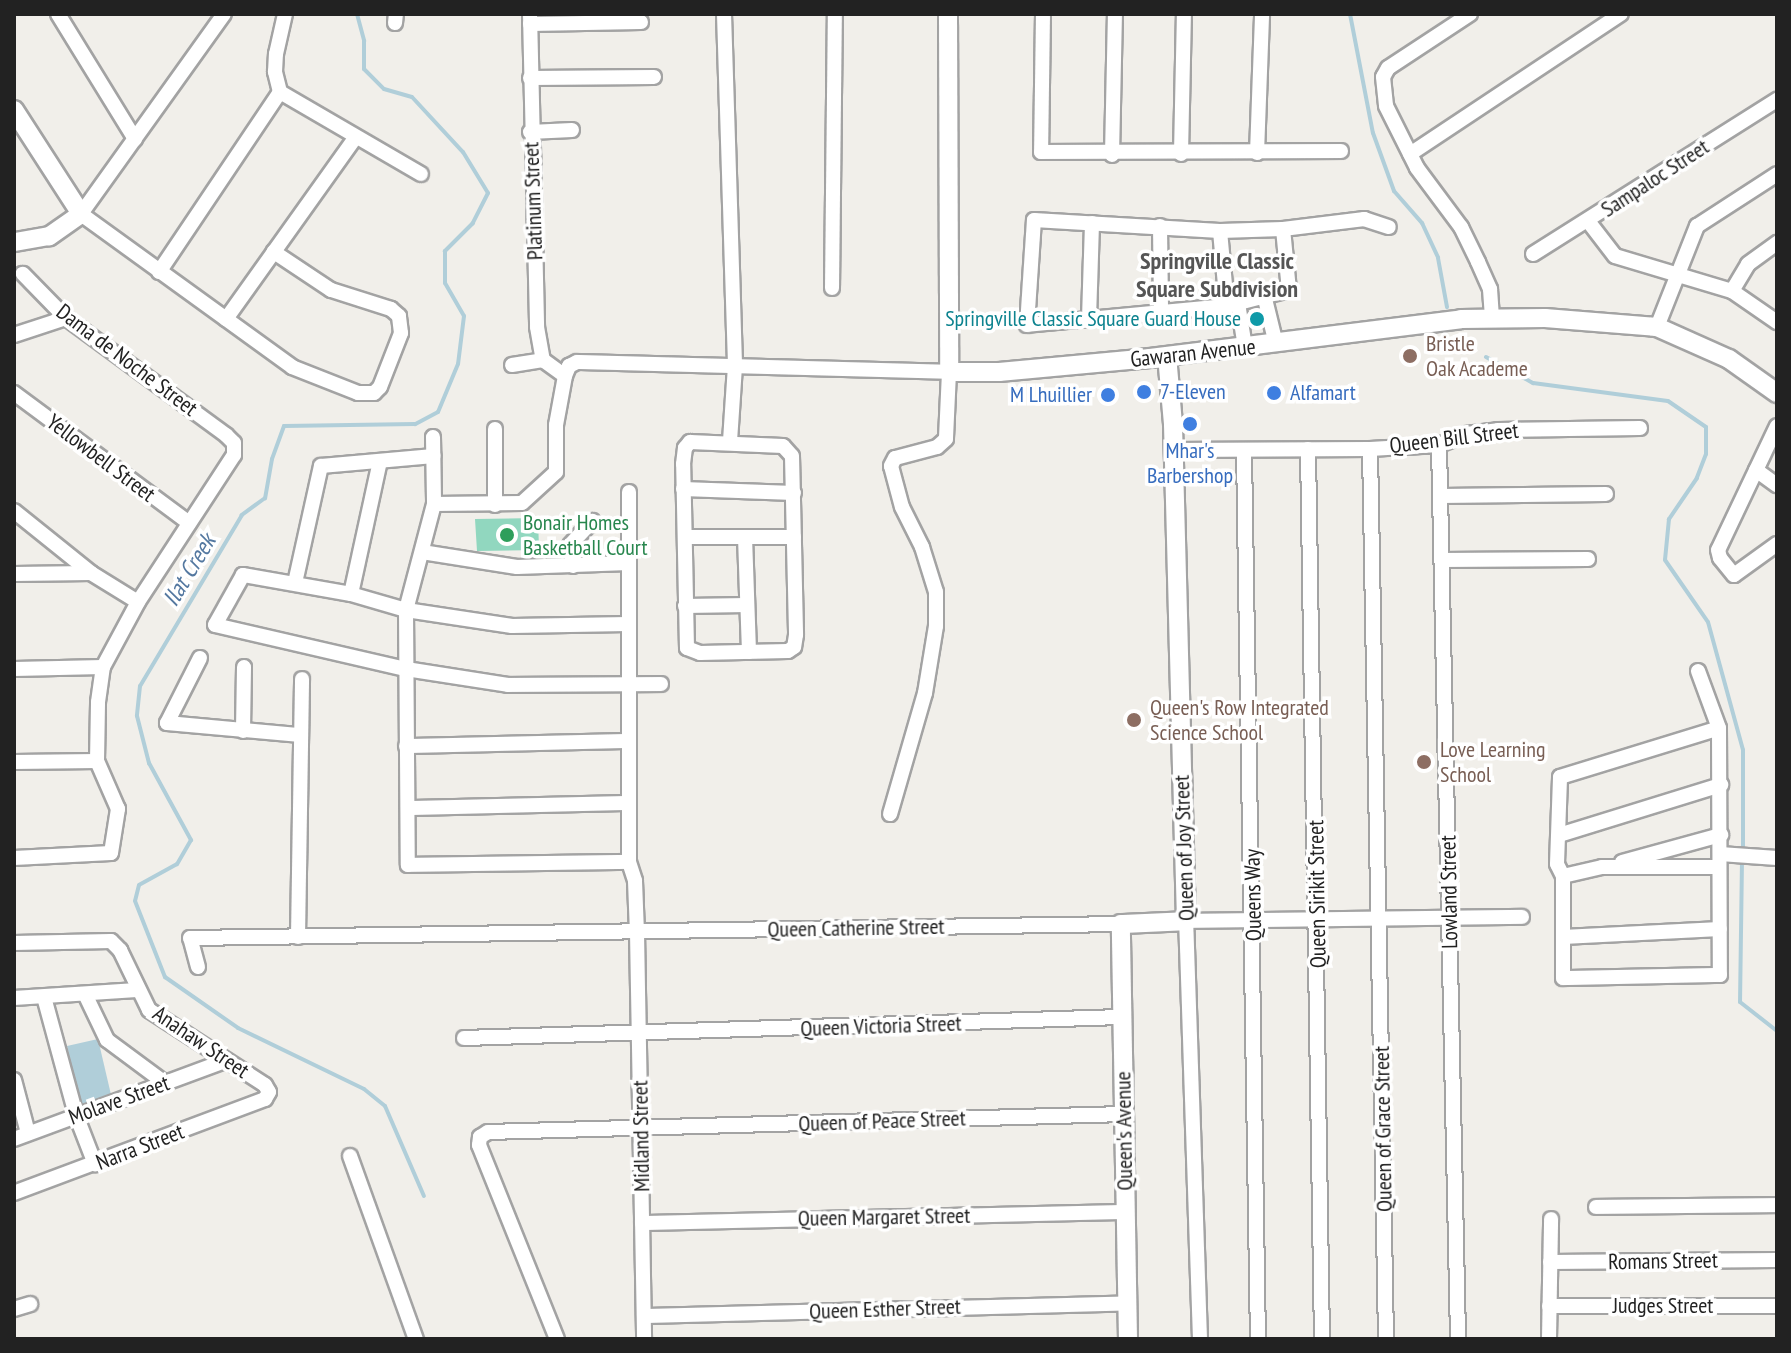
<!DOCTYPE html>
<style>
body{margin:0}
#map{position:relative;width:1791px;height:1353px;overflow:hidden;background:#f1efea;font-family:"PT Sans Narrow",sans-serif}
div>[style]{position:absolute}
[style*='--x']{left:calc(var(--x)*1px);top:calc(var(--y)*1px);width:calc(var(--w)*1px);rotate:calc(var(--a)*1deg)}
.pitch>*{inset:0;background:#91d7bf}
.water>*{inset:0;background:#b0ced9}
.stream>*{height:4px;margin:-2px;padding:0 2px;transform-origin:2px;border-radius:2px;background:#b0ced9}
.roads{filter:drop-shadow(2px 0 #a3a3a3) drop-shadow(-2px 0 #a3a3a3) drop-shadow(0 2px #a3a3a3) drop-shadow(0 -2px #a3a3a3)}
.minor>*{height:14px;margin:-7px;padding:0 7px;transform-origin:7px;border-radius:7px;background:#fff}
.tertiary>*{height:18px;margin:-9px;padding:0 9px;transform-origin:9px;border-radius:9px;background:#fff}
.dots>*{width:22px;height:22px;translate:-50% -50%;box-sizing:border-box;border:4px solid #fff;border-radius:50%}
span{translate:-50% -50%;white-space:nowrap;text-align:center;line-height:1.15;-webkit-text-stroke:7px #fff;paint-order:stroke}
.street-label{font-size:22px;color:#222}
.culture-label{font-size:22px;color:#0d838f}
.right{translate:-100% -50%;text-align:right}
.education-label{font-size:22px;color:#785e54}
.left{translate:0 -50%;text-align:left}
.shop-label{font-size:22px;color:#366cbe}
.leisure-label{font-size:22px;color:#27864d}
.neighbourhood-label{font-size:24px;color:#555;font-weight:700}
.water-label{font-size:24px;color:#5478a0;font-style:italic}
.frame{position:absolute;inset:0;border:16px solid #222;pointer-events:none}
</style>
<div id="map">
<div class="pitch">
<div style="clip-path:polygon(538px 518px,539px 550px,477px 551px,475px 519px)"></div>
</div>
<div class="water">
<div style="clip-path:polygon(98px 1039px,112px 1099px,81px 1106px,67px 1046px)"></div>
</div>
<div class="stream">
<div style="--x:357;--y:14;--w:28;--a:75"></div>
<div style="--x:364;--y:41;--w:28;--a:90"></div>
<div style="--x:364;--y:69;--w:28;--a:45"></div>
<div style="--x:384;--y:89;--w:29;--a:16"></div>
<div style="--x:412;--y:97;--w:75;--a:47.2"></div>
<div style="--x:463;--y:152;--w:48;--a:58.6"></div>
<div style="--x:488;--y:193;--w:34;--a:117"></div>
<div style="--x:473;--y:223;--w:40;--a:135"></div>
<div style="--x:445;--y:251;--w:32;--a:90"></div>
<div style="--x:445;--y:283;--w:38;--a:60"></div>
<div style="--x:464;--y:316;--w:48;--a:97.1"></div>
<div style="--x:458;--y:364;--w:52;--a:112.6"></div>
<div style="--x:438;--y:412;--w:26;--a:152"></div>
<div style="--x:415;--y:424;--w:131;--a:179.1"></div>
<div style="--x:284;--y:426;--w:35;--a:110"></div>
<div style="--x:272;--y:459;--w:40;--a:100"></div>
<div style="--x:265;--y:498;--w:29;--a:144"></div>
<div style="--x:242;--y:515;--w:199;--a:120.8"></div>
<div style="--x:140;--y:686;--w:30;--a:96"></div>
<div style="--x:137;--y:716;--w:49;--a:75.7"></div>
<div style="--x:149;--y:763;--w:88;--a:61.4"></div>
<div style="--x:191;--y:840;--w:28;--a:120"></div>
<div style="--x:177;--y:864;--w:43;--a:151.1"></div>
<div style="--x:139;--y:885;--w:16;--a:104"></div>
<div style="--x:135;--y:901;--w:82;--a:68.5"></div>
<div style="--x:165;--y:977;--w:89;--a:34.9"></div>
<div style="--x:238;--y:1028;--w:140;--a:25.8"></div>
<div style="--x:364;--y:1089;--w:27;--a:39"></div>
<div style="--x:385;--y:1106;--w:98;--a:66.6"></div>
<div style="--x:1350;--y:14;--w:121;--a:79.1"></div>
<div style="--x:1373;--y:133;--w:62;--a:70.1"></div>
<div style="--x:1394;--y:191;--w:43;--a:48.8"></div>
<div style="--x:1422;--y:223;--w:38;--a:65"></div>
<div style="--x:1438;--y:258;--w:50;--a:79.6"></div>
<div style="--x:1486;--y:357;--w:54;--a:29"></div>
<div style="--x:1533;--y:383;--w:136;--a:7.6"></div>
<div style="--x:1668;--y:401;--w:46;--a:34.4"></div>
<div style="--x:1706;--y:427;--w:27;--a:90"></div>
<div style="--x:1706;--y:454;--w:26;--a:111"></div>
<div style="--x:1697;--y:478;--w:50;--a:124.3"></div>
<div style="--x:1669;--y:519;--w:41;--a:95.6"></div>
<div style="--x:1665;--y:560;--w:75;--a:55.3"></div>
<div style="--x:1708;--y:622;--w:133;--a:74.7"></div>
<div style="--x:1743;--y:750;--w:101;--a:90"></div>
<div style="--x:1742;--y:860;--w:142;--a:90.8"></div>
<div style="--x:1740;--y:1002;--w:47;--a:38.1"></div>
</div>
<div class="roads">
<div class="minor">
<div style="--x:58;--y:14;--w:147;--a:58.4"></div>
<div style="--x:224;--y:14;--w:246;--a:125.6"></div>
<div style="--x:81;--y:214;--w:261;--a:35.9"></div>
<div style="--x:292;--y:367;--w:71;--a:21.5"></div>
<div style="--x:358;--y:393;--w:16;--a:0"></div>
<div style="--x:374;--y:393;--w:8;--a:-45"></div>
<div style="--x:380;--y:387;--w:58;--a:-68.7"></div>
<div style="--x:401;--y:333;--w:17;--a:-97"></div>
<div style="--x:399;--y:316;--w:11;--a:-139"></div>
<div style="--x:391;--y:309;--w:63;--a:-162.4"></div>
<div style="--x:331;--y:290;--w:69;--a:-146.3"></div>
<div style="--x:530;--y:14;--w:313;--a:88.7"></div>
<div style="--x:537;--y:327;--w:34;--a:80"></div>
<div style="--x:543;--y:360;--w:27;--a:36"></div>
<div style="--x:724;--y:14;--w:352;--a:88.2"></div>
<div style="--x:735;--y:366;--w:76;--a:93.8"></div>
<div style="--x:1043;--y:14;--w:138;--a:90.8"></div>
<div style="--x:1041;--y:152;--w:300;--a:-0.2"></div>
<div style="--x:1470;--y:14;--w:98;--a:146.6"></div>
<div style="--x:1388;--y:68;--w:10;--a:119"></div>
<div style="--x:1383;--y:77;--w:29;--a:84"></div>
<div style="--x:1386;--y:106;--w:69;--a:63.4"></div>
<div style="--x:1417;--y:168;--w:74;--a:53.3"></div>
<div style="--x:1461;--y:227;--w:39;--a:64"></div>
<div style="--x:1478;--y:262;--w:30;--a:66"></div>
<div style="--x:1490;--y:289;--w:29;--a:86"></div>
<div style="--x:395;--y:23;--w:9;--a:-84"></div>
<div style="--x:530;--y:24;--w:111;--a:-1"></div>
<div style="--x:530;--y:78;--w:124;--a:-0.5"></div>
<div style="--x:280;--y:92;--w:163;--a:30.2"></div>
<div style="--x:530;--y:132;--w:42;--a:-2.7"></div>
<div style="--x:1257;--y:153;--w:139;--a:-87.9"></div>
<div style="--x:1181;--y:154;--w:140;--a:-88.8"></div>
<div style="--x:1410;--y:154;--w:253;--a:-33.6"></div>
<div style="--x:1112;--y:155;--w:141;--a:-88.8"></div>
<div style="--x:1588;--y:221;--w:44;--a:52.4"></div>
<div style="--x:1615;--y:256;--w:122;--a:16.7"></div>
<div style="--x:1732;--y:291;--w:55;--a:34.6"></div>
<div style="--x:1160;--y:226;--w:85;--a:89.3"></div>
<div style="--x:1283;--y:229;--w:61;--a:84.4"></div>
<div style="--x:1289;--y:290;--w:64;--a:165.5"></div>
<div style="--x:1227;--y:306;--w:201;--a:174.6"></div>
<div style="--x:1027;--y:325;--w:105;--a:-86.2"></div>
<div style="--x:1034;--y:220;--w:186;--a:3.4"></div>
<div style="--x:1220;--y:231;--w:63;--a:-1.8"></div>
<div style="--x:1283;--y:229;--w:82;--a:-7"></div>
<div style="--x:1364;--y:219;--w:26;--a:18"></div>
<div style="--x:1220;--y:231;--w:75;--a:84.7"></div>
<div style="--x:1533;--y:254;--w:289;--a:-32.3"></div>
<div style="--x:159;--y:272;--w:217;--a:-56.1"></div>
<div style="--x:280;--y:92;--w:21;--a:-104"></div>
<div style="--x:275;--y:72;--w:18;--a:-87"></div>
<div style="--x:276;--y:54;--w:41;--a:-77.3"></div>
<div style="--x:832;--y:288;--w:274;--a:-89.4"></div>
<div style="--x:1732;--y:291;--w:31;--a:-59"></div>
<div style="--x:1748;--y:264;--w:36;--a:-36"></div>
<div style="--x:1265;--y:299;--w:46;--a:76.3"></div>
<div style="--x:1238;--y:303;--w:45;--a:81"></div>
<div style="--x:226;--y:319;--w:222;--a:-54.5"></div>
<div style="--x:1089;--y:319;--w:96;--a:-88.2"></div>
<div style="--x:1657;--y:327;--w:109;--a:-68.4"></div>
<div style="--x:1697;--y:226;--w:95;--a:-33"></div>
<div style="--x:14;--y:335;--w:55;--a:-18.1"></div>
<div style="--x:512;--y:365;--w:31;--a:-9"></div>
<div style="--x:14;--y:393;--w:218;--a:36.6"></div>
<div style="--x:1777;--y:426;--w:137;--a:115.4"></div>
<div style="--x:1718;--y:550;--w:8;--a:76"></div>
<div style="--x:1720;--y:558;--w:22;--a:51"></div>
<div style="--x:1734;--y:575;--w:53;--a:-35.8"></div>
<div style="--x:433;--y:437;--w:67;--a:89.1"></div>
<div style="--x:434;--y:504;--w:110;--a:104.8"></div>
<div style="--x:406;--y:610;--w:255;--a:89.6"></div>
<div style="--x:408;--y:865;--w:221;--a:-0.8"></div>
<div style="--x:690;--y:442;--w:93;--a:2.5"></div>
<div style="--x:783;--y:446;--w:13;--a:48"></div>
<div style="--x:792;--y:456;--w:179;--a:88.7"></div>
<div style="--x:796;--y:635;--w:12;--a:99"></div>
<div style="--x:794;--y:647;--w:7;--a:146"></div>
<div style="--x:788;--y:651;--w:88;--a:178.7"></div>
<div style="--x:700;--y:653;--w:14;--a:-159"></div>
<div style="--x:687;--y:648;--w:184;--a:-91.2"></div>
<div style="--x:683;--y:464;--w:16;--a:-83"></div>
<div style="--x:685;--y:448;--w:8;--a:-50"></div>
<div style="--x:1439;--y:445;--w:894;--a:88.78"></div>
<div style="--x:1308;--y:449;--w:890;--a:89.1"></div>
<div style="--x:1370;--y:449;--w:890;--a:88.97"></div>
<div style="--x:1173;--y:450;--w:197;--a:-0.3"></div>
<div style="--x:1370;--y:449;--w:69;--a:-3.3"></div>
<div style="--x:1439;--y:445;--w:29;--a:-22"></div>
<div style="--x:1466;--y:434;--w:32;--a:-7"></div>
<div style="--x:1498;--y:430;--w:142;--a:-0.8"></div>
<div style="--x:1244;--y:451;--w:888;--a:89.1"></div>
<div style="--x:1756;--y:470;--w:26;--a:36"></div>
<div style="--x:683;--y:489;--w:111;--a:2.1"></div>
<div style="--x:629;--y:492;--w:370;--a:90"></div>
<div style="--x:629;--y:862;--w:20;--a:72"></div>
<div style="--x:635;--y:881;--w:51;--a:87.8"></div>
<div style="--x:637;--y:932;--w:407;--a:89"></div>
<div style="--x:1441;--y:496;--w:165;--a:-0.7"></div>
<div style="--x:434;--y:504;--w:88;--a:-0.7"></div>
<div style="--x:522;--y:503;--w:46;--a:-42.4"></div>
<div style="--x:556;--y:472;--w:47;--a:-90"></div>
<div style="--x:556;--y:425;--w:50;--a:-79.6"></div>
<div style="--x:565;--y:376;--w:11;--a:-68"></div>
<div style="--x:569;--y:366;--w:9;--a:-27"></div>
<div style="--x:577;--y:362;--w:372;--a:1.5"></div>
<div style="--x:949;--y:372;--w:67;--a:92.6"></div>
<div style="--x:946;--y:439;--w:12;--a:138"></div>
<div style="--x:937;--y:447;--w:43;--a:165.3"></div>
<div style="--x:895;--y:458;--w:9;--a:117"></div>
<div style="--x:891;--y:466;--w:42;--a:75"></div>
<div style="--x:902;--y:507;--w:45;--a:63.4"></div>
<div style="--x:922;--y:547;--w:47;--a:72.7"></div>
<div style="--x:936;--y:592;--w:34;--a:90"></div>
<div style="--x:936;--y:626;--w:68;--a:99.3"></div>
<div style="--x:925;--y:693;--w:126;--a:106.1"></div>
<div style="--x:495;--y:505;--w:76;--a:-90"></div>
<div style="--x:14;--y:511;--w:99;--a:38.8"></div>
<div style="--x:91;--y:573;--w:55;--a:31.7"></div>
<div style="--x:685;--y:537;--w:109;--a:0"></div>
<div style="--x:745;--y:537;--w:115;--a:88"></div>
<div style="--x:422;--y:552;--w:96;--a:9"></div>
<div style="--x:517;--y:567;--w:112;--a:-2"></div>
<div style="--x:1442;--y:560;--w:146;--a:-0.4"></div>
<div style="--x:573;--y:566;--w:21;--a:-98"></div>
<div style="--x:570;--y:545;--w:33;--a:-47"></div>
<div style="--x:14;--y:574;--w:77;--a:-0.7"></div>
<div style="--x:295;--y:583;--w:120;--a:-77.5"></div>
<div style="--x:321;--y:466;--w:113;--a:-5.1"></div>
<div style="--x:351;--y:594;--w:136;--a:-77.7"></div>
<div style="--x:685;--y:606;--w:62;--a:-0.9"></div>
<div style="--x:628;--y:624;--w:116;--a:179"></div>
<div style="--x:512;--y:626;--w:107;--a:-171.4"></div>
<div style="--x:406;--y:610;--w:57;--a:-163.8"></div>
<div style="--x:351;--y:594;--w:110;--a:-170"></div>
<div style="--x:243;--y:575;--w:57;--a:119.2"></div>
<div style="--x:215;--y:625;--w:196;--a:13"></div>
<div style="--x:406;--y:669;--w:103;--a:8.9"></div>
<div style="--x:508;--y:685;--w:153;--a:-0.4"></div>
<div style="--x:200;--y:658;--w:73;--a:116.9"></div>
<div style="--x:167;--y:723;--w:134;--a:5.2"></div>
<div style="--x:14;--y:669;--w:89;--a:-1.3"></div>
<div style="--x:1698;--y:671;--w:61;--a:69.8"></div>
<div style="--x:1719;--y:728;--w:247;--a:89.8"></div>
<div style="--x:1720;--y:975;--w:157;--a:178.9"></div>
<div style="--x:1563;--y:978;--w:102;--a:-90"></div>
<div style="--x:1563;--y:876;--w:13;--a:-117"></div>
<div style="--x:1557;--y:864;--w:87;--a:-88"></div>
<div style="--x:1560;--y:777;--w:166;--a:-17.1"></div>
<div style="--x:243;--y:731;--w:64;--a:-89.1"></div>
<div style="--x:406;--y:746;--w:223;--a:-1.3"></div>
<div style="--x:14;--y:762;--w:83;--a:-0.7"></div>
<div style="--x:408;--y:808;--w:221;--a:-1.3"></div>
<div style="--x:1559;--y:835;--w:170;--a:-17.2"></div>
<div style="--x:1720;--y:854;--w:57;--a:4"></div>
<div style="--x:14;--y:858;--w:97;--a:-3"></div>
<div style="--x:111;--y:853;--w:45;--a:-81"></div>
<div style="--x:118;--y:809;--w:52;--a:-113.6"></div>
<div style="--x:97;--y:761;--w:59;--a:-89"></div>
<div style="--x:98;--y:702;--w:35;--a:-82"></div>
<div style="--x:103;--y:667;--w:74;--a:-61.7"></div>
<div style="--x:138;--y:602;--w:176;--a:-56.9"></div>
<div style="--x:234;--y:455;--w:12;--a:-90"></div>
<div style="--x:234;--y:443;--w:11;--a:-135"></div>
<div style="--x:226;--y:435;--w:198;--a:-143.8"></div>
<div style="--x:66;--y:318;--w:62;--a:-134.3"></div>
<div style="--x:1622;--y:862;--w:103;--a:-15.3"></div>
<div style="--x:1563;--y:876;--w:40;--a:-13"></div>
<div style="--x:1602;--y:867;--w:117;--a:0"></div>
<div style="--x:298;--y:937;--w:258;--a:-89.1"></div>
<div style="--x:1563;--y:937;--w:157;--a:-2.9"></div>
<div style="--x:14;--y:943;--w:97;--a:-1.2"></div>
<div style="--x:111;--y:941;--w:13;--a:45"></div>
<div style="--x:120;--y:950;--w:67;--a:64.2"></div>
<div style="--x:149;--y:1010;--w:138;--a:32.9"></div>
<div style="--x:265;--y:1085;--w:8;--a:60"></div>
<div style="--x:269;--y:1092;--w:8;--a:120"></div>
<div style="--x:265;--y:1099;--w:268;--a:159.5"></div>
<div style="--x:198;--y:967;--w:30;--a:-105"></div>
<div style="--x:190;--y:938;--w:931;--a:-0.86"></div>
<div style="--x:85;--y:994;--w:51;--a:64.4"></div>
<div style="--x:107;--y:1040;--w:72;--a:36.6"></div>
<div style="--x:44;--y:997;--w:122;--a:74.8"></div>
<div style="--x:76;--y:1115;--w:53;--a:68.8"></div>
<div style="--x:14;--y:998;--w:123;--a:-3.7"></div>
<div style="--x:464;--y:1038;--w:659;--a:-1.83"></div>
<div style="--x:14;--y:1080;--w:55;--a:75.2"></div>
<div style="--x:14;--y:1139;--w:225;--a:-20.3"></div>
<div style="--x:350;--y:1156;--w:195;--a:70.2"></div>
<div style="--x:1596;--y:1207;--w:181;--a:-0.6"></div>
<div style="--x:642;--y:1223;--w:484;--a:-1.3"></div>
<div style="--x:1550;--y:1262;--w:227;--a:-0.5"></div>
<div style="--x:1549;--y:1306;--w:228;--a:0"></div>
<div style="--x:14;--y:1309;--w:17;--a:-17"></div>
<div style="--x:644;--y:1316;--w:483;--a:-1.5"></div>
<div style="--x:557;--y:1339;--w:209;--a:-111.9"></div>
<div style="--x:479;--y:1145;--w:8;--a:-83"></div>
<div style="--x:480;--y:1137;--w:9;--a:-32"></div>
<div style="--x:488;--y:1132;--w:636;--a:-1.62"></div>
<div style="--x:1200;--y:1339;--w:418;--a:-91.9"></div>
<div style="--x:1186;--y:921;--w:336;--a:-0.7"></div>
<div style="--x:1549;--y:1339;--w:120;--a:-89"></div>
</div>
<div class="tertiary">
<div style="--x:948;--y:14;--w:358;--a:89.8"></div>
<div style="--x:949;--y:372;--w:50;--a:0"></div>
<div style="--x:999;--y:372;--w:152;--a:-5.3"></div>
<div style="--x:1150;--y:358;--w:313;--a:-7.1"></div>
<div style="--x:1461;--y:319;--w:84;--a:-0.7"></div>
<div style="--x:1545;--y:318;--w:112;--a:4.6"></div>
<div style="--x:1657;--y:327;--w:79;--a:24"></div>
<div style="--x:1729;--y:359;--w:59;--a:35.3"></div>
<div style="--x:14;--y:110;--w:124;--a:57.2"></div>
<div style="--x:81;--y:214;--w:39;--a:145"></div>
<div style="--x:49;--y:236;--w:36;--a:170"></div>
<div style="--x:1128;--y:1339;--w:415;--a:-91"></div>
<div style="--x:1121;--y:924;--w:65;--a:-2.6"></div>
<div style="--x:1186;--y:921;--w:497;--a:-91.5"></div>
<div style="--x:1173;--y:424;--w:68;--a:-95"></div>
</div>
</div>
<div class="dots">
<div style="left:1257px;top:319px;background:#0f9aa8"></div>
<div style="left:1410px;top:356px;background:#8d6e63"></div>
<div style="left:1144px;top:392px;background:#3f7fe0"></div>
<div style="left:1274px;top:393px;background:#3f7fe0"></div>
<div style="left:1108px;top:395px;background:#3f7fe0"></div>
<div style="left:1190px;top:424px;background:#3f7fe0"></div>
<div style="left:507px;top:535px;background:#2e9e5b"></div>
<div style="left:1134px;top:720px;background:#8d6e63"></div>
<div style="left:1424px;top:762px;background:#8d6e63"></div>
</div>
<div class="street-label">
<span style="left:1655px;top:178px;rotate:-33deg">Sampaloc Street</span>
<span style="left:533px;top:201px;rotate:-92deg">Platinum Street</span>
<span style="left:1193px;top:353px;rotate:-6deg">Gawaran Avenue</span>
<span style="left:127px;top:360px;rotate:37deg">Dama de Noche Street</span>
<span style="left:1454px;top:438px;rotate:-7deg">Queen Bill Street</span>
<span style="left:101px;top:458px;rotate:37deg">Yellowbell Street</span>
<span style="left:1184px;top:848px;rotate:-92deg">Queen of Joy Street</span>
<span style="left:1449px;top:892px;rotate:-91deg">Lowland Street</span>
<span style="left:1317px;top:894px;rotate:-91deg">Queen Sirikit Street</span>
<span style="left:1253px;top:895px;rotate:-91deg">Queens Way</span>
<span style="left:856px;top:928px;rotate:-1deg">Queen Catherine Street</span>
<span style="left:881px;top:1026px;rotate:-2deg">Queen Victoria Street</span>
<span style="left:201px;top:1042px;rotate:34deg">Anahaw Street</span>
<span style="left:119px;top:1100px;rotate:-20deg">Molave Street</span>
<span style="left:882px;top:1121px;rotate:-2deg">Queen of Peace Street</span>
<span style="left:1383px;top:1129px;rotate:-91deg">Queen of Grace Street</span>
<span style="left:1124px;top:1131px;rotate:-91deg">Queen's Avenue</span>
<span style="left:641px;top:1136px;rotate:-91deg">Midland Street</span>
<span style="left:140px;top:1147px;rotate:-21deg">Narra Street</span>
<span style="left:884px;top:1217px;rotate:-1deg">Queen Margaret Street</span>
<span style="left:1663px;top:1261px;rotate:-1deg">Romans Street</span>
<span style="left:1663px;top:1306px">Judges Street</span>
<span style="left:885px;top:1309px;rotate:-2deg">Queen Esther Street</span>
</div>
<div class="culture-label">
<span class="right" style="left:1241px;top:319px">Springville Classic Square Guard House</span>
</div>
<div class="education-label">
<span class="left" style="left:1426px;top:356px">Bristle<br>Oak Academe</span>
<span class="left" style="left:1150px;top:720px">Queen's Row Integrated<br>Science School</span>
<span class="left" style="left:1440px;top:762px">Love Learning<br>School</span>
</div>
<div class="shop-label">
<span class="left" style="left:1160px;top:392px">7-Eleven</span>
<span class="left" style="left:1290px;top:393px">Alfamart</span>
<span class="right" style="left:1092px;top:395px">M Lhuillier</span>
<span style="left:1190px;top:463px">Mhar's<br>Barbershop</span>
</div>
<div class="leisure-label">
<span class="left" style="left:523px;top:535px">Bonair Homes<br>Basketball Court</span>
</div>
<div class="neighbourhood-label">
<span style="left:1217px;top:275px">Springville Classic<br>Square Subdivision</span>
</div>
<div class="water-label">
<span style="left:189px;top:570px;rotate:-59deg">Ilat Creek</span>
</div>
<div class="frame"></div>
</div>
